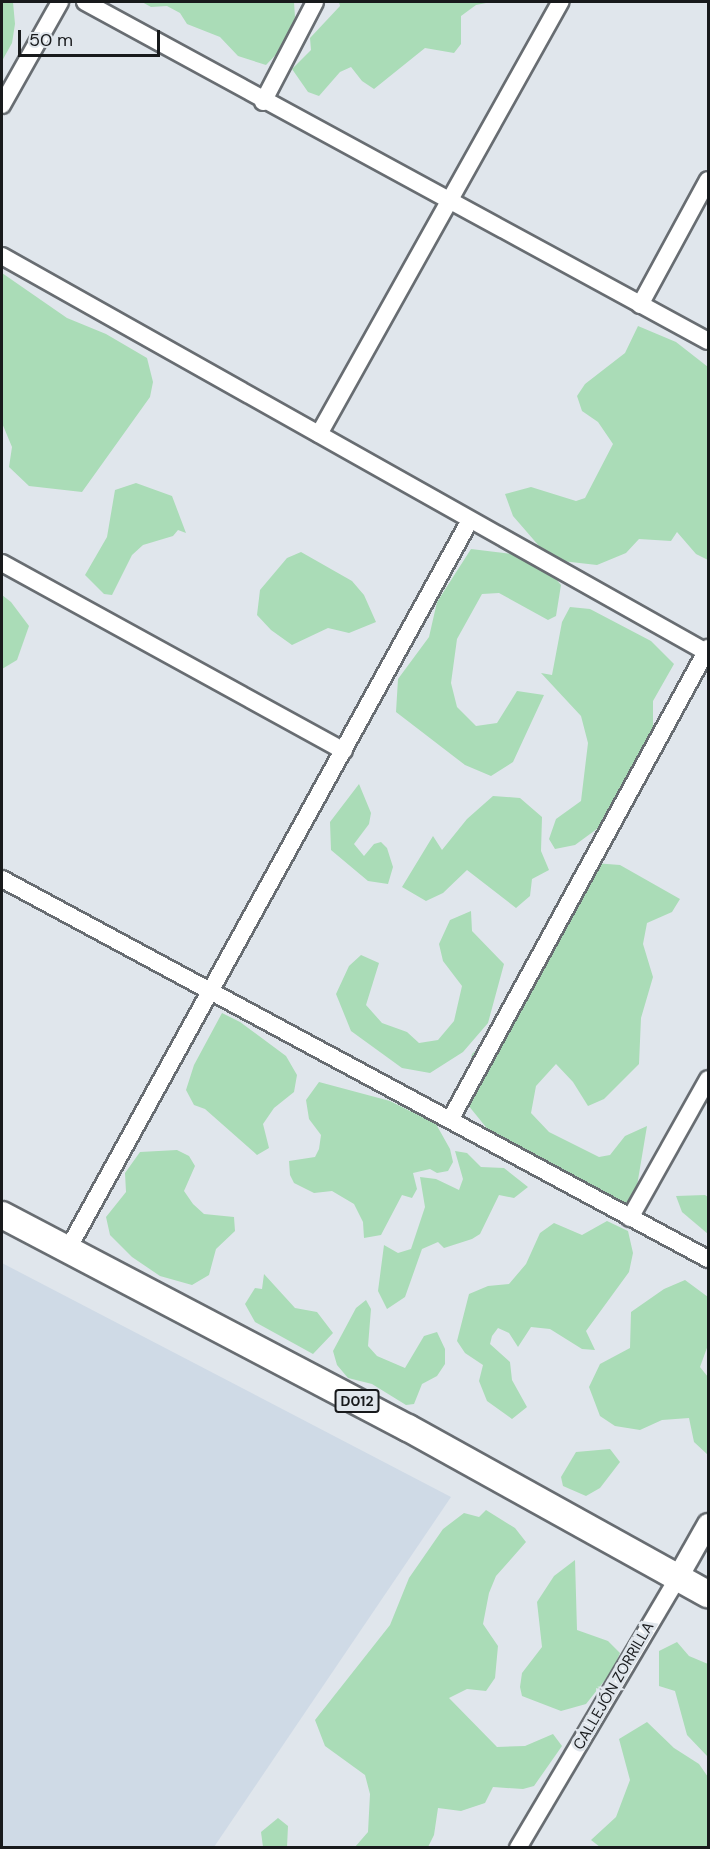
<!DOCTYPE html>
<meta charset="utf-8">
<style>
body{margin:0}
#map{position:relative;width:710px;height:1849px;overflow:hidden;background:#e0e6ec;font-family:"DM Sans",sans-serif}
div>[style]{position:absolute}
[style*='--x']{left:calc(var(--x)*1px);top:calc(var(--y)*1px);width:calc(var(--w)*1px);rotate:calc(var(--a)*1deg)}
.built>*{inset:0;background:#cfdae6}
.green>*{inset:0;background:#aadcb7}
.roads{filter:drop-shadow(2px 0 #686d72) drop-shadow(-2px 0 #686d72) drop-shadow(0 2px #686d72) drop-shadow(0 -2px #686d72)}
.minor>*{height:16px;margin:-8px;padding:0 8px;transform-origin:8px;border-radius:8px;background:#fff}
.tertiary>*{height:20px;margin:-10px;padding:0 10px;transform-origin:10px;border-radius:10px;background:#fff}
.primary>*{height:26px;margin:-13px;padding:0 13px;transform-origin:13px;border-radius:13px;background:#fff}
span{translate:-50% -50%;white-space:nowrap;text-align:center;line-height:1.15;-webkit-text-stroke:6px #e0e6ec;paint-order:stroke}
.shield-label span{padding:2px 4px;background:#e0e6ec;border:2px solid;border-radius:4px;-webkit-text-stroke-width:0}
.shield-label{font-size:14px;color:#181a1c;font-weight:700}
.street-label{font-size:15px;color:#181a1c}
.frame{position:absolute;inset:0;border:3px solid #181a1c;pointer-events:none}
.scale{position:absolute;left:18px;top:30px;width:142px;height:27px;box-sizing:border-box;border:3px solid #181a1c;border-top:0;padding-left:8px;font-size:18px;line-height:21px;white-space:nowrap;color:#181a1c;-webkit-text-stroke:4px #e0e6ec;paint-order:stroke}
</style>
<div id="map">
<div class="built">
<div style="clip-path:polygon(2px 1263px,451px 1497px,214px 1847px,2px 1847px)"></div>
</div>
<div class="green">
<div style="clip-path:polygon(2px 2px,13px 2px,15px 24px,12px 43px,2px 61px)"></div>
<div style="clip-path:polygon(142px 2px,294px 2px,295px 17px,288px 42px,266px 65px,238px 56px,220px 37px,187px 24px,180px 13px,167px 6px,151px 7px)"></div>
<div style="clip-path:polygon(339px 2px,491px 2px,476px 5px,461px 16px,461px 44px,454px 53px,425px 48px,374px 89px,362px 81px,351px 67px,340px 72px,319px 96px,308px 92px,292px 69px,311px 50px,310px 38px,340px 6px)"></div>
<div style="clip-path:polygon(2px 273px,67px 318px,106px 334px,147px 358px,153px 382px,150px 397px,82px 492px,29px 486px,9px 467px,12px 447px,2px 423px)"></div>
<div style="clip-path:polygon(638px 326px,676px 342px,708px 367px,708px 560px,696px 554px,677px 532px,671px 541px,639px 539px,626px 553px,597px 565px,562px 561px,546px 554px,513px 516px,505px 494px,531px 487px,576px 501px,585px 498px,613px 444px,598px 422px,582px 411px,577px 396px,585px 384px,625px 353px)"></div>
<div style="clip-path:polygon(136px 483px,172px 496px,186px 533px,178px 530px,173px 536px,143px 545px,132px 555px,112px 595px,104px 594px,85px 575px,107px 537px,115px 490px)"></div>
<div style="clip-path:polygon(471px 549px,537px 557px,561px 585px,556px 616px,548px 620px,499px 593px,482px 594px,457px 639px,451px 683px,457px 707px,476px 726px,497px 723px,517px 691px,544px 695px,513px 762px,491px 776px,465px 765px,396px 712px,398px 679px,429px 637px,437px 602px)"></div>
<div style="clip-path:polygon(301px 552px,352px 581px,364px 595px,376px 622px,349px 633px,328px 628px,292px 645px,271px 630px,257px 615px,260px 590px,287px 558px)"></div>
<div style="clip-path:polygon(2px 595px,11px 602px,29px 626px,17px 660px,2px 669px)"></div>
<div style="clip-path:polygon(570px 607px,590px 609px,651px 641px,674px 664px,653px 701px,653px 739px,605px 823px,575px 845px,555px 849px,549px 839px,556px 819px,581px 801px,588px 743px,581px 716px,541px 673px,552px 675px,562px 622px)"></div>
<div style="clip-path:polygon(359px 784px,371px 813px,369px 824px,354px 844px,364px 856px,374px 844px,381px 842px,387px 848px,393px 867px,388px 884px,368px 881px,331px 850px,330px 822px)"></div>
<div style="clip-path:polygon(493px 796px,520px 798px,542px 817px,541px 851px,549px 870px,532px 879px,530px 896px,516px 908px,467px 870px,443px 893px,426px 901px,402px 887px,433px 836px,442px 850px,467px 819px)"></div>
<div style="clip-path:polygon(594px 863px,620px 865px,680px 899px,672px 912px,647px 923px,643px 944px,653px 977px,641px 1018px,639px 1064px,604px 1099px,588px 1106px,573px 1082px,556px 1064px,536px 1086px,531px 1113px,549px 1132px,599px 1157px,610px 1155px,625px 1136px,647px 1126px,636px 1192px,628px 1207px,515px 1163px,468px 1105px,466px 1086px,472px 1054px,485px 1041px)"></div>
<div style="clip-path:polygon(471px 911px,472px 931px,504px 964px,488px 1023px,463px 1052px,430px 1073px,402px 1068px,351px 1031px,336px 994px,349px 966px,361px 955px,379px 963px,366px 1005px,382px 1023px,407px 1032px,419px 1043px,438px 1040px,454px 1021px,462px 986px,443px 961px,439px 944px,450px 920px)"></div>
<div style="clip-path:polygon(222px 1013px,240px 1022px,286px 1056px,297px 1075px,294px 1092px,274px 1108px,263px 1124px,269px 1148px,257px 1155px,205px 1109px,194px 1105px,186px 1090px,194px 1065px)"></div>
<div style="clip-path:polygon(319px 1082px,390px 1101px,436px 1124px,450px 1149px,453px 1162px,448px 1171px,437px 1173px,430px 1169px,413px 1173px,417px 1189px,412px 1198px,402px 1195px,381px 1235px,364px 1238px,363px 1222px,354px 1204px,332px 1191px,314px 1193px,294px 1183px,290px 1175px,289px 1161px,315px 1157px,319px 1149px,321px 1135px,309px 1119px,306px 1100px)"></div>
<div style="clip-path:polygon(177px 1150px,189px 1156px,195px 1166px,184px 1191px,193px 1204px,204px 1214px,234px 1217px,235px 1231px,216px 1249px,209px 1275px,192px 1285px,160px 1276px,132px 1257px,110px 1235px,106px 1217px,126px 1192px,125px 1173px,140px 1152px)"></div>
<div style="clip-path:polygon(455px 1151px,467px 1153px,481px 1167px,504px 1168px,528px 1187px,514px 1198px,499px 1195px,480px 1234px,472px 1239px,444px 1248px,438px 1242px,422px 1249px,405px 1297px,387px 1309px,378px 1291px,384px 1245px,398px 1253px,411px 1249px,425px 1207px,420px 1177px,436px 1179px,459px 1190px,463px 1179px)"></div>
<div style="clip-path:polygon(705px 1195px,708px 1197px,708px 1234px,682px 1212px,676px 1196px)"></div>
<div style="clip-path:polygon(607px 1221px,628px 1231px,633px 1253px,629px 1272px,586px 1331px,595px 1350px,582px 1349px,550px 1329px,531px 1327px,518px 1347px,509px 1333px,498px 1328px,492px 1336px,490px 1344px,510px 1362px,512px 1380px,527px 1407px,512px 1419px,487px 1401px,479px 1381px,483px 1365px,465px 1353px,457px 1341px,469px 1294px,488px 1286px,509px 1284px,526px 1264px,540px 1233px,554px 1223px,582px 1235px)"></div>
<div style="clip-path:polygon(264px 1274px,295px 1308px,317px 1312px,333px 1333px,313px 1354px,255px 1322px,245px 1304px,255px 1288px,262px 1289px)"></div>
<div style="clip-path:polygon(685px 1280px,708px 1297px,708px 1345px,700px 1367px,708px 1377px,708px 1455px,694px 1442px,689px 1418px,662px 1420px,640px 1430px,615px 1426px,600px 1416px,589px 1387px,600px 1364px,630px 1348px,631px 1312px,664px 1289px)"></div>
<div style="clip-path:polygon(366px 1300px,371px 1309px,368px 1346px,377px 1356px,405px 1368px,424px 1336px,437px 1332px,445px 1349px,445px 1364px,437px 1376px,422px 1384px,414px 1404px,406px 1405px,372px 1384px,348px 1378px,337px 1365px,333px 1351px,356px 1308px)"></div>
<div style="clip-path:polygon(610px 1449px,620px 1462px,600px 1488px,586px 1496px,563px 1486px,561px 1477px,576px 1452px)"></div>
<div style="clip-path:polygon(486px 1510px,515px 1528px,526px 1542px,496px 1576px,489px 1593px,483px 1624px,498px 1646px,495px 1678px,486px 1691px,467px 1689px,449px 1698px,497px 1747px,525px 1746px,553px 1734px,562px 1746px,534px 1786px,523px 1789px,493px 1787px,485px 1803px,461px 1811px,438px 1808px,434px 1835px,428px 1847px,355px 1847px,368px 1832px,370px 1794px,365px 1775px,325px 1746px,315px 1720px,390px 1625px,409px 1578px,443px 1529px,464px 1513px,479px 1517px)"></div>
<div style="clip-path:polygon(575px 1560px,577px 1630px,608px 1641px,620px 1653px,613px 1670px,586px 1704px,561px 1711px,522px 1696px,520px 1687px,522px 1673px,542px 1647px,537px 1602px,554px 1576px)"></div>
<div style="clip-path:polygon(677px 1642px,689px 1656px,708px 1664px,708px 1757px,687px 1735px,675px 1691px,659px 1686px,659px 1651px)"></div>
<div style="clip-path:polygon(647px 1722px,674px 1748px,699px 1764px,708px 1777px,708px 1847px,600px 1847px,591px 1840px,616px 1817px,630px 1780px,619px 1739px)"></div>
<div style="clip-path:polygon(278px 1818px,288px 1826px,287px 1847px,263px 1847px,261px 1832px)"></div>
</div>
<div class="roads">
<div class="minor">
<div style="--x:85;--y:2;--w:709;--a:28.55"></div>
<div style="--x:263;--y:102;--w:113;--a:-62.5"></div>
<div style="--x:2;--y:105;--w:118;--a:-60.6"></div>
<div style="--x:2;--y:256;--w:810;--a:29.35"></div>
<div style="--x:640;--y:305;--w:142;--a:-61.5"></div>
<div style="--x:319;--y:434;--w:495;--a:-60.8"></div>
<div style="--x:2;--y:563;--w:390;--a:28.8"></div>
<div style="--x:2;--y:879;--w:802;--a:28.29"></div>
<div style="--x:450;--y:1120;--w:538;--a:-61.34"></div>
<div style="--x:630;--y:1218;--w:159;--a:-60.7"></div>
<div style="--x:68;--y:1249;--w:830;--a:-61.12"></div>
<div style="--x:518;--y:1848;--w:315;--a:-59.4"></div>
</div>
<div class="tertiary">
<div style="--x:678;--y:1577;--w:61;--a:-60.5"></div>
</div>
<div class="primary">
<div style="--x:2;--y:1215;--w:458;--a:27.7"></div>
<div style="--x:408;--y:1428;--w:343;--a:29"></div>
</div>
</div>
<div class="shield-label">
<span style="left:357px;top:1401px">D012</span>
</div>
<div class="street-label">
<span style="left:614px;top:1686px;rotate:-60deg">CALLEJÓN ZORRILLA</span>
</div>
<div class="frame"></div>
<div class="scale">50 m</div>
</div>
